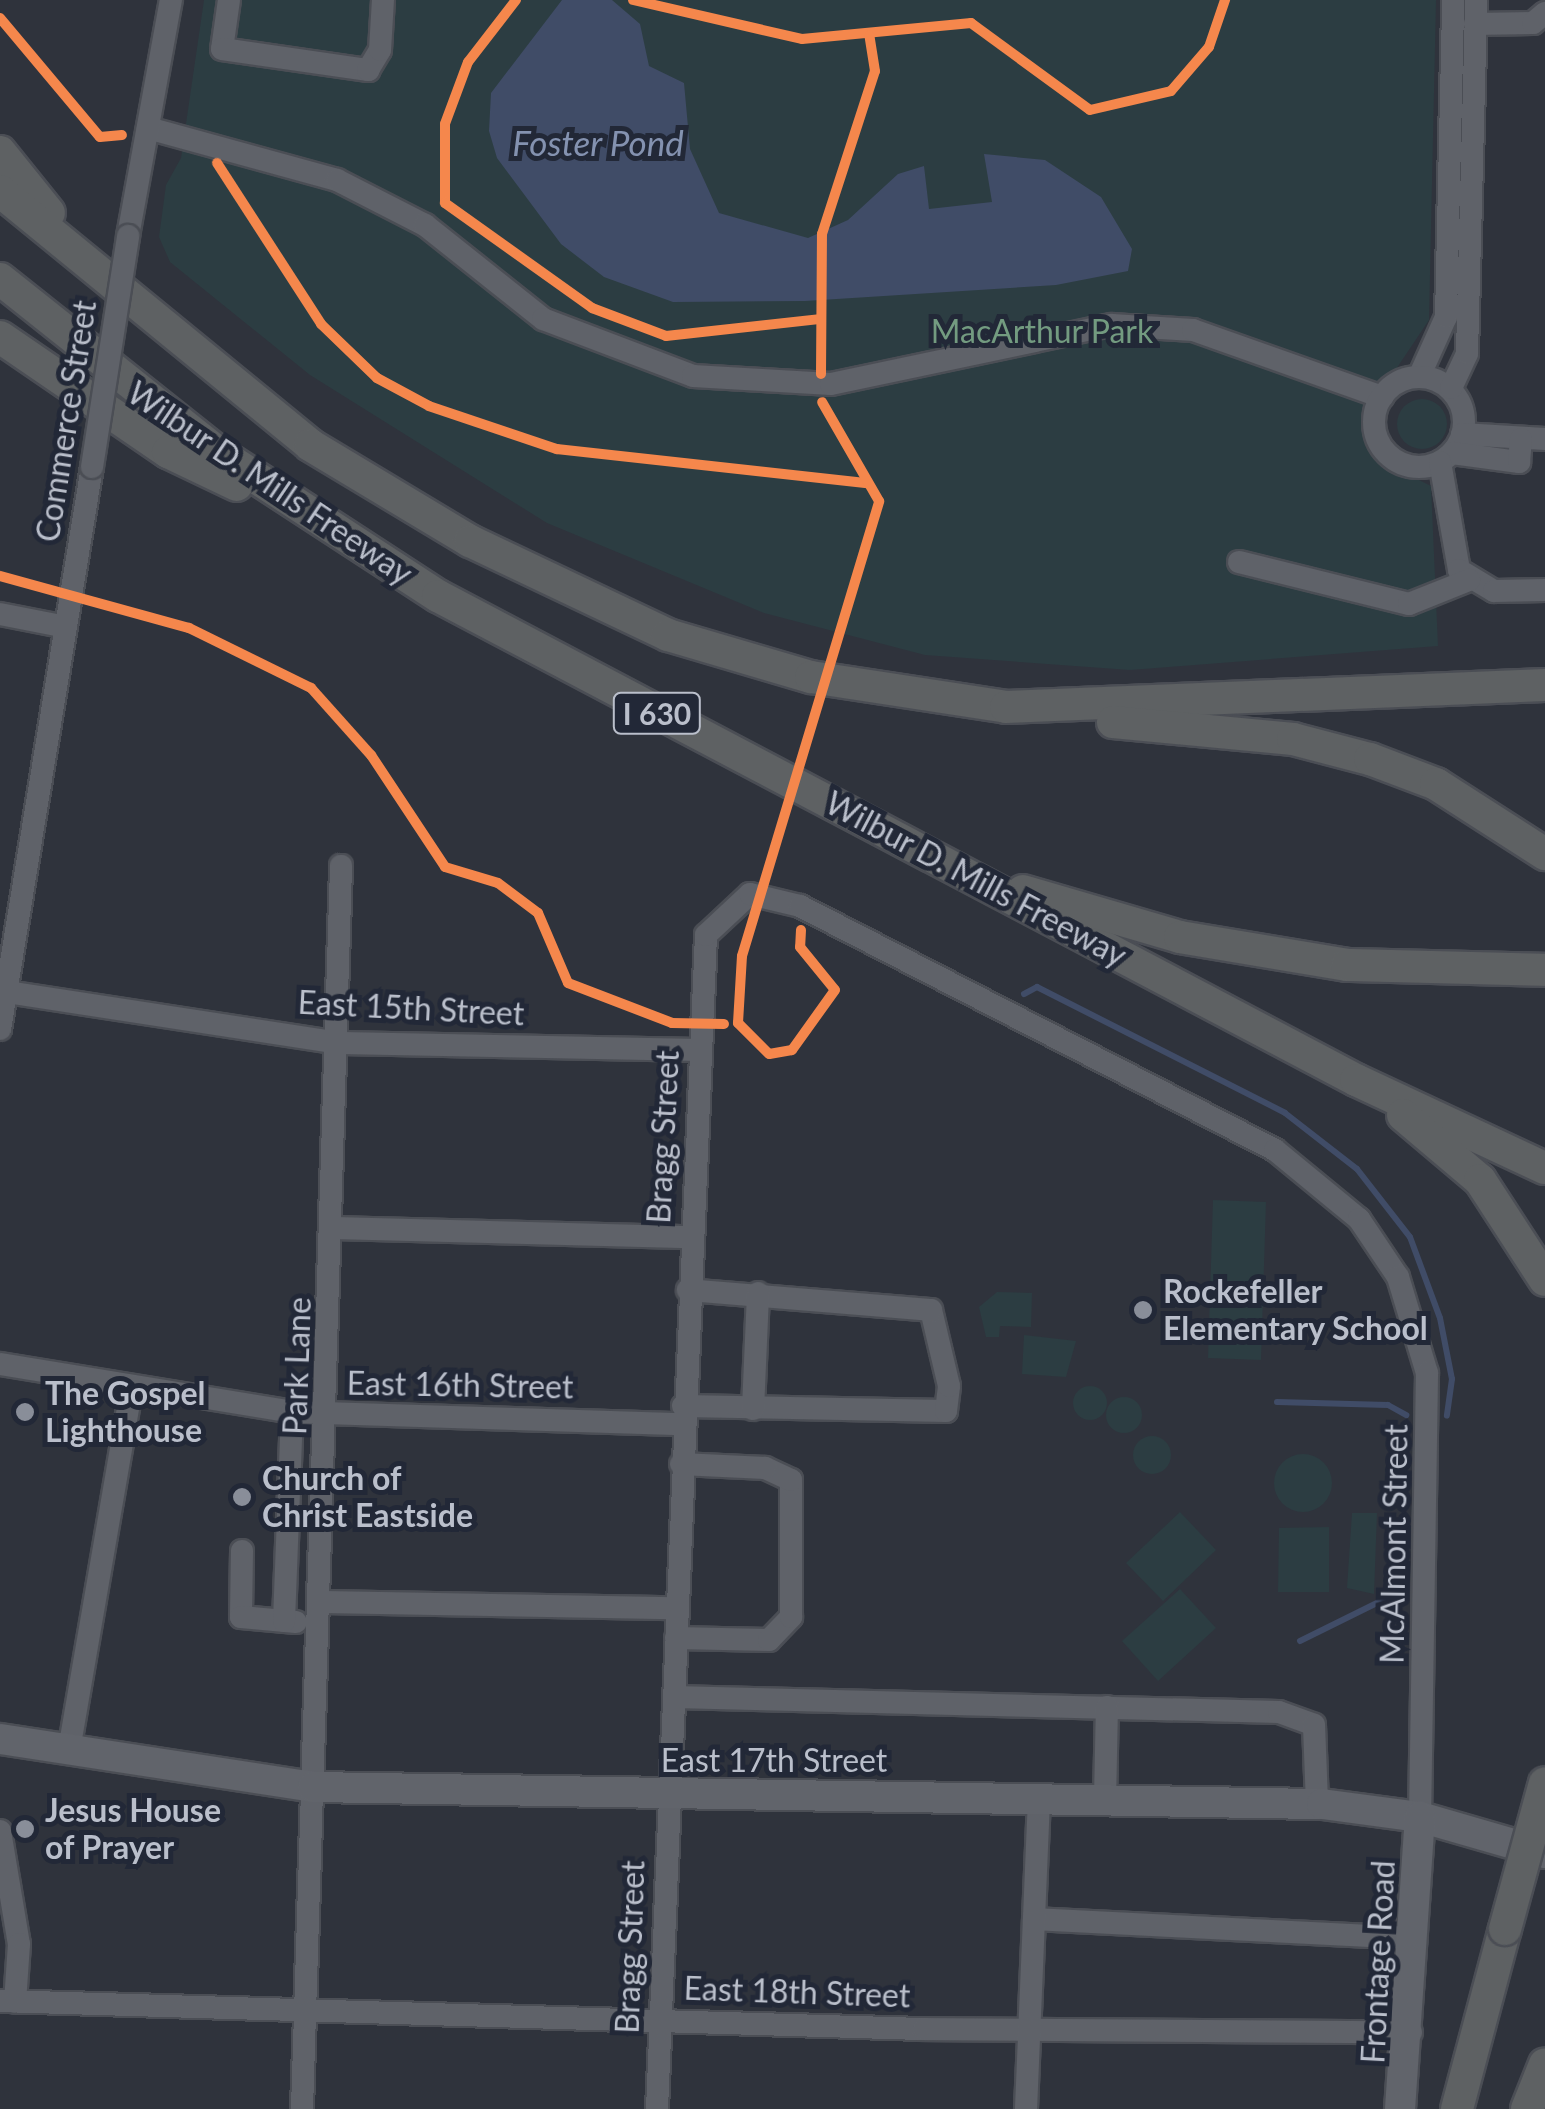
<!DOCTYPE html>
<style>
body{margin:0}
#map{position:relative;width:1545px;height:2109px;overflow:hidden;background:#2f333c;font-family:Lato,sans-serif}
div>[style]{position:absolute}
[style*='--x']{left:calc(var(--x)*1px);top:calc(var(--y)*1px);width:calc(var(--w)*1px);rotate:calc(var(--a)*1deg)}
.green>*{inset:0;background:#2c3d42}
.round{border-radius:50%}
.water>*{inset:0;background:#404c67}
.stream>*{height:6px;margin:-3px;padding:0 3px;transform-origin:3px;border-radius:3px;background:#404c67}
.roads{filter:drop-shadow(2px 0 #4b4e55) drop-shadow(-2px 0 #4b4e55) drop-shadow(0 2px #4b4e55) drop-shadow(0 -2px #4b4e55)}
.minor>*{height:22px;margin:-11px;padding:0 11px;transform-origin:11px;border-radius:11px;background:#5f6269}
.minor>.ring{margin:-11px;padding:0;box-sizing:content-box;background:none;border:22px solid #5f6269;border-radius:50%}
.major>*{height:30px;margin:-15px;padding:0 15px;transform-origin:15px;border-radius:15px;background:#61646b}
.highway>*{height:32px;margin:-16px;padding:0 16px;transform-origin:16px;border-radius:16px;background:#5e6163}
.bridges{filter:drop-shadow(2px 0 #4b4e55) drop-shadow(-2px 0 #4b4e55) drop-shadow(0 2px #4b4e55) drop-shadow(0 -2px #4b4e55)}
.minor-bridge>*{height:22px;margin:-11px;padding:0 11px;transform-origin:11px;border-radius:11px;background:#5f6269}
.highway-bridge>*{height:32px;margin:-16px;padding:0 16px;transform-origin:16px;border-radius:16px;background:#5e6163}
.cycleway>*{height:10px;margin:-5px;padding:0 5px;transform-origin:5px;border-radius:5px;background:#f5874c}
.dots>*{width:28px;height:28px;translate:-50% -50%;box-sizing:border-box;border:5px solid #222837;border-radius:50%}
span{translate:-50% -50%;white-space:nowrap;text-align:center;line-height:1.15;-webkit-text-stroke:10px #222837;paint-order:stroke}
.shield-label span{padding:2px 8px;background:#222837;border:2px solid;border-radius:8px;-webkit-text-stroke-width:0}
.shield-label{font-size:30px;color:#babfcb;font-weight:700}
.park-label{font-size:32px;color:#739b80}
.street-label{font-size:32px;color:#babfcb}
.poi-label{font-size:32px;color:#babfcb;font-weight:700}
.left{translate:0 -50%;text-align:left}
.water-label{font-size:35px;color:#8492b0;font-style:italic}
</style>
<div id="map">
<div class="green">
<div style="clip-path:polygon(204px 0,1436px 0,1429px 320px,1368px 411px,1389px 465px,1431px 486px,1438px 646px,1130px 670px,925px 655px,764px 613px,547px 523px,310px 375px,170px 262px,159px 237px,166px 185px,181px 158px)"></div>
<div class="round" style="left:1397px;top:399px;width:50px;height:50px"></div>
<div style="clip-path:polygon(1213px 1200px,1266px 1202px,1261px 1360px,1208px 1358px)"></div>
<div style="clip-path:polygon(997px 1292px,1032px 1293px,1031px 1327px,1000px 1326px,999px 1337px,986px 1337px,979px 1307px)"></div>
<div style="clip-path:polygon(1024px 1335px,1076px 1341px,1066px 1377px,1022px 1374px)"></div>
<div class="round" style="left:1073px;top:1386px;width:34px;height:34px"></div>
<div class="round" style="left:1106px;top:1397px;width:36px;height:36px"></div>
<div class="round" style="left:1133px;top:1436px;width:38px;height:38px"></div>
<div class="round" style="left:1274px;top:1454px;width:58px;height:58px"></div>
<div style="clip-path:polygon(1180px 1512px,1216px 1550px,1163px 1601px,1126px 1563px)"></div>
<div style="clip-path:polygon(1352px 1513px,1377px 1513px,1374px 1594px,1347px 1588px)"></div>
<div style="clip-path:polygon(1329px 1527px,1329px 1592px,1278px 1592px,1279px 1528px)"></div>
<div style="clip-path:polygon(1180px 1589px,1216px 1628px,1158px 1681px,1122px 1641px)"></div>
</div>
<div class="water">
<div style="clip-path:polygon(562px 0,612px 0,640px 24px,649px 66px,684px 83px,690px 149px,719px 213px,808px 238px,848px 220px,898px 174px,924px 166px,929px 209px,992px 202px,984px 154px,1045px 160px,1101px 197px,1132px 249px,1128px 271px,1056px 285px,805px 301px,673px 302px,604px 277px,561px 244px,497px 158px,489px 131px,491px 93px)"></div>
</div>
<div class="stream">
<div style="--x:1024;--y:994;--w:15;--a:-28"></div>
<div style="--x:1037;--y:987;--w:278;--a:26.9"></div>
<div style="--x:1285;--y:1113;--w:91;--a:37.9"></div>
<div style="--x:1357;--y:1169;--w:86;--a:52.1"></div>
<div style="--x:1410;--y:1237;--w:86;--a:69.7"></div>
<div style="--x:1440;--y:1318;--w:62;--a:78.9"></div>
<div style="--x:1452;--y:1379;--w:37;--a:98"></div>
<div style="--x:1277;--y:1402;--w:111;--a:1.5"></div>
<div style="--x:1388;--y:1405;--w:21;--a:29"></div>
<div style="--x:1300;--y:1641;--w:110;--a:-26.3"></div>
</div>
<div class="roads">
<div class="minor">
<div style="--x:229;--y:0;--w:49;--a:98.1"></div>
<div style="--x:222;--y:49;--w:148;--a:8.2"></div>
<div style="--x:368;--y:70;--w:23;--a:-59"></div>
<div style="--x:380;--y:50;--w:50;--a:-86.6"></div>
<div style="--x:1475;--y:24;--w:58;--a:-1"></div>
<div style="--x:1533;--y:23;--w:16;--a:-40"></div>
<div style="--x:148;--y:128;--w:196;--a:15.4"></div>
<div style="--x:337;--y:180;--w:99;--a:27.1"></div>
<div style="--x:425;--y:225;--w:151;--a:38.5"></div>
<div style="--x:543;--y:319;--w:160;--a:20.8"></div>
<div style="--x:693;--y:376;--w:138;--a:3.3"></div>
<div style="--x:831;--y:384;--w:287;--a:-11.9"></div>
<div style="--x:1112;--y:325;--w:81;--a:3.5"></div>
<div style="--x:1193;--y:330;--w:201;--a:19.5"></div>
<div style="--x:128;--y:236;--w:240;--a:-79.7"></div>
<div style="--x:1419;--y:377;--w:66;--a:-65.8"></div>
<div style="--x:1446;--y:317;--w:317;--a:-88.7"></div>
<div class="ring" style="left:1374px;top:377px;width:68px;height:68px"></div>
<div style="--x:1451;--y:388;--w:38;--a:-65"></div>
<div style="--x:1467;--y:353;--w:353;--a:-88.5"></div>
<div style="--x:1462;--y:434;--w:83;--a:3.4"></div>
<div style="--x:1452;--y:453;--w:68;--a:7.7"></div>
<div style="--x:1519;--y:462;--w:23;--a:-85"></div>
<div style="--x:1440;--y:462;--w:110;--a:80"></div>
<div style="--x:1459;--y:570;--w:41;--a:31"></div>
<div style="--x:1494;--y:591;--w:51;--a:-1.1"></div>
<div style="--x:1239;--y:562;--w:175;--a:13.9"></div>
<div style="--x:1409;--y:604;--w:65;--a:-21.8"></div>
<div style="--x:0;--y:614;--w:67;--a:11.1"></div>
<div style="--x:0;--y:991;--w:343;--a:8.7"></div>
<div style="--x:339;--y:1043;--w:362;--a:1.1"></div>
<div style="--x:0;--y:1029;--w:569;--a:-80.7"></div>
<div style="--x:335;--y:1228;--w:355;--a:1.5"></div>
<div style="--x:0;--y:1364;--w:296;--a:9.3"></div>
<div style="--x:292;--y:1412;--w:390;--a:1.8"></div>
<div style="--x:683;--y:1406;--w:263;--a:1.1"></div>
<div style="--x:946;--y:1411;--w:25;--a:-83"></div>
<div style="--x:949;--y:1386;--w:78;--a:-103.3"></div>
<div style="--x:931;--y:1310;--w:244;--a:-175.3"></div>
<div style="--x:753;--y:1409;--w:116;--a:-87.5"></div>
<div style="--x:242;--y:1551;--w:66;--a:90.9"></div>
<div style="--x:241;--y:1617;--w:55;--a:5.2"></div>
<div style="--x:320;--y:1602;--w:357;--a:1"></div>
<div style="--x:284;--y:1621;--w:209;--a:-87.8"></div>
<div style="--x:676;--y:1638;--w:93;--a:1.2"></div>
<div style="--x:769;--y:1640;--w:32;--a:-46"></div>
<div style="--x:791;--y:1617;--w:137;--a:-90"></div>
<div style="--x:791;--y:1480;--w:29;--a:-155"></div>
<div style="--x:765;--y:1468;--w:84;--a:-177.3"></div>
<div style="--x:674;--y:1697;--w:605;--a:1.42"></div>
<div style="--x:1279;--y:1712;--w:37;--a:20"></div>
<div style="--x:1314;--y:1725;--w:79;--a:87.8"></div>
<div style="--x:69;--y:1750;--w:369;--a:-80.2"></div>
<div style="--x:1105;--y:1800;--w:93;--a:-88.8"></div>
<div style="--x:0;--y:1831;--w:115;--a:80.5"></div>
<div style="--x:19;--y:1944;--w:58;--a:93.9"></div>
<div style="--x:1034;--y:1919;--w:380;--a:2.9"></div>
<div style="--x:0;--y:2001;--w:924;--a:1.74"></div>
<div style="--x:924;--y:2029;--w:487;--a:0.4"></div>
<div style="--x:302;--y:2109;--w:1244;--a:-88.2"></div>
<div style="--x:657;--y:2109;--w:1175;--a:-87.61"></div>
<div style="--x:706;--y:935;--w:60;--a:-43"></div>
<div style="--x:750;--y:894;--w:51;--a:13.5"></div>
<div style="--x:800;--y:906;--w:534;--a:27.19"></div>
<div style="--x:1275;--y:1150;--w:109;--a:39.4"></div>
<div style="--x:1359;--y:1219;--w:70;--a:56.1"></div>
<div style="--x:1398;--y:1277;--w:100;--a:73.2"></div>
<div style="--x:1427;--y:1373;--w:444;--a:90.9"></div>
<div style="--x:1026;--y:2109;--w:310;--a:-87.6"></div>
</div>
<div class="major">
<div style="--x:0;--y:1739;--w:317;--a:8.7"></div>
<div style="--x:313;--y:1787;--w:1009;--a:0.97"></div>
<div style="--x:1322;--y:1804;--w:99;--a:7.6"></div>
<div style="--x:1420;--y:1817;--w:130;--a:16.1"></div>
<div style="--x:1400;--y:2109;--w:293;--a:-86.1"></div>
</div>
<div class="highway">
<div style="--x:0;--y:152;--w:78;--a:51.2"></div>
<div style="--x:0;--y:191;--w:401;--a:39.3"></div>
<div style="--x:310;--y:445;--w:187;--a:31"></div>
<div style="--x:470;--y:541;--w:219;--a:25.4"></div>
<div style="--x:668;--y:635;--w:149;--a:16.4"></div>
<div style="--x:811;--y:677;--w:197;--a:8.7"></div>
<div style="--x:1006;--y:707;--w:539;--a:-2.34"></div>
<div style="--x:0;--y:279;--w:281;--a:38.5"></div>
<div style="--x:220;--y:454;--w:260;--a:33.1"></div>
<div style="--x:438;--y:596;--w:1038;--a:27.8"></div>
<div style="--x:1356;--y:1080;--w:208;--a:25"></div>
<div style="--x:0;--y:337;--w:204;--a:34.4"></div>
<div style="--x:168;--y:452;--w:76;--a:25.6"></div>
<div style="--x:1113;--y:722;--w:181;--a:5.4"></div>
<div style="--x:1293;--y:739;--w:80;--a:14.6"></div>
<div style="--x:1370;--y:759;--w:71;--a:20.7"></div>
<div style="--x:1436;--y:784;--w:130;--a:32.7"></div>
<div style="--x:1023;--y:891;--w:164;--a:16.3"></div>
<div style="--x:1180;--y:937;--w:169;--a:9.5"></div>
<div style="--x:1347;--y:965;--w:198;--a:1.4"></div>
<div style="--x:1403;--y:1115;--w:101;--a:40.2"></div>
<div style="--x:1480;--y:1180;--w:119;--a:57"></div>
<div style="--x:1457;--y:2109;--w:186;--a:-75.1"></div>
<div style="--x:1527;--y:2109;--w:48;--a:-68.2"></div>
</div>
</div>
<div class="bridges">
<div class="minor-bridge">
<div style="--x:92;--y:467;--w:234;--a:-81.1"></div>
</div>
<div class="highway-bridge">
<div style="--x:1505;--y:1929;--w:151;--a:-74.7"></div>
</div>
</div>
<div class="cycleway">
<div style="--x:516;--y:0;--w:78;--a:127.7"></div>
<div style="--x:468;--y:62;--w:66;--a:110.4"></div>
<div style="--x:445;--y:124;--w:79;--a:90"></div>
<div style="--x:445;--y:203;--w:181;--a:35.5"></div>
<div style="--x:592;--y:308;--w:79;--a:20.7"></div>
<div style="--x:666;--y:336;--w:154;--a:-6.3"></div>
<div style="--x:633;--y:0;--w:173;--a:13"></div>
<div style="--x:802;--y:39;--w:170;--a:-5.4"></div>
<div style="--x:971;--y:23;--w:147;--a:36.2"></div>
<div style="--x:1090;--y:110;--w:83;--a:-13.2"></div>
<div style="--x:1171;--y:91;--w:58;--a:-49.2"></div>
<div style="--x:1209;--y:47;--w:50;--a:-71.2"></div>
<div style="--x:0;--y:18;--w:155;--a:50"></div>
<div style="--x:100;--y:137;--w:22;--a:-5"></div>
<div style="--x:217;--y:163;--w:192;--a:57.1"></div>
<div style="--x:321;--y:324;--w:78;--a:44"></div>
<div style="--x:377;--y:378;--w:59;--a:28.3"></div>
<div style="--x:429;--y:406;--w:135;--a:18.6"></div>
<div style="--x:557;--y:449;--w:312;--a:6.3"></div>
<div style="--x:821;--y:374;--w:140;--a:-89.6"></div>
<div style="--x:822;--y:234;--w:171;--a:-72"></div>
<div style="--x:875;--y:71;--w:36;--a:-99"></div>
<div style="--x:0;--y:576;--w:196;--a:15.4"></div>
<div style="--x:189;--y:628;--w:136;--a:26.2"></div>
<div style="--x:311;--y:688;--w:90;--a:48.2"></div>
<div style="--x:371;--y:755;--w:134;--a:56.5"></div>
<div style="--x:445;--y:867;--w:55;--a:16.8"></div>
<div style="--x:498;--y:883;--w:50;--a:36.9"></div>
<div style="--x:538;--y:913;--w:76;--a:66.8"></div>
<div style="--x:568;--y:983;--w:111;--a:21"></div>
<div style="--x:672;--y:1023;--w:52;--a:1.1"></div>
<div style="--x:801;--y:930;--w:17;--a:93"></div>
<div style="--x:800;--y:947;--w:55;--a:50.9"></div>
<div style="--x:835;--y:990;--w:74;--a:125.6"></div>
<div style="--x:792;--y:1050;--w:23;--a:170"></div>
<div style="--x:769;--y:1054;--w:44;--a:-135"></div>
<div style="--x:738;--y:1023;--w:67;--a:-86.6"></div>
<div style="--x:742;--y:956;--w:475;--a:-73.2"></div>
<div style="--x:879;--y:501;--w:114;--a:-119.9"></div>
</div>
<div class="dots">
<div style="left:1143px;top:1310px;background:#898e99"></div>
<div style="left:25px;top:1412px;background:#898e99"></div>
<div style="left:242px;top:1497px;background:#898e99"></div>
<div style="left:25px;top:1829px;background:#898e99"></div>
</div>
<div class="shield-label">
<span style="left:657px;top:713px">I 630</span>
</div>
<div class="park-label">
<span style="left:1042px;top:331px">MacArthur Park</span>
</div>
<div class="street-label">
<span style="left:66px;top:421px;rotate:-81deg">Commerce Street</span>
<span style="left:270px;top:483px;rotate:34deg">Wilbur D. Mills Freeway</span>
<span style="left:976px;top:879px;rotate:28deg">Wilbur D. Mills Freeway</span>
<span style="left:411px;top:1008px;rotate:3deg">East 15th Street</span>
<span style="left:663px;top:1137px;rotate:-87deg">Bragg Street</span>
<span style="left:297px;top:1366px;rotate:-88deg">Park Lane</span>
<span style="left:460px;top:1385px;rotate:1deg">East 16th Street</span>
<span style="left:1394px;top:1544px;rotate:-89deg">McAlmont Street</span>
<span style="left:774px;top:1760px">East 17th Street</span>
<span style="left:630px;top:1947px;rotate:-88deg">Bragg Street</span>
<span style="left:1378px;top:1962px;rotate:-87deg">Frontage Road</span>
<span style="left:797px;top:1992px;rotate:2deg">East 18th Street</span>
</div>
<div class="poi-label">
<span class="left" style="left:1163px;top:1310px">Rockefeller<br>Elementary School</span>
<span class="left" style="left:45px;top:1412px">The Gospel<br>Lighthouse</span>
<span class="left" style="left:262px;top:1497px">Church of<br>Christ Eastside</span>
<span class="left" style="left:45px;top:1829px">Jesus House<br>of Prayer</span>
</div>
<div class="water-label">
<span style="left:598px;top:142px">Foster Pond</span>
</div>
</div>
